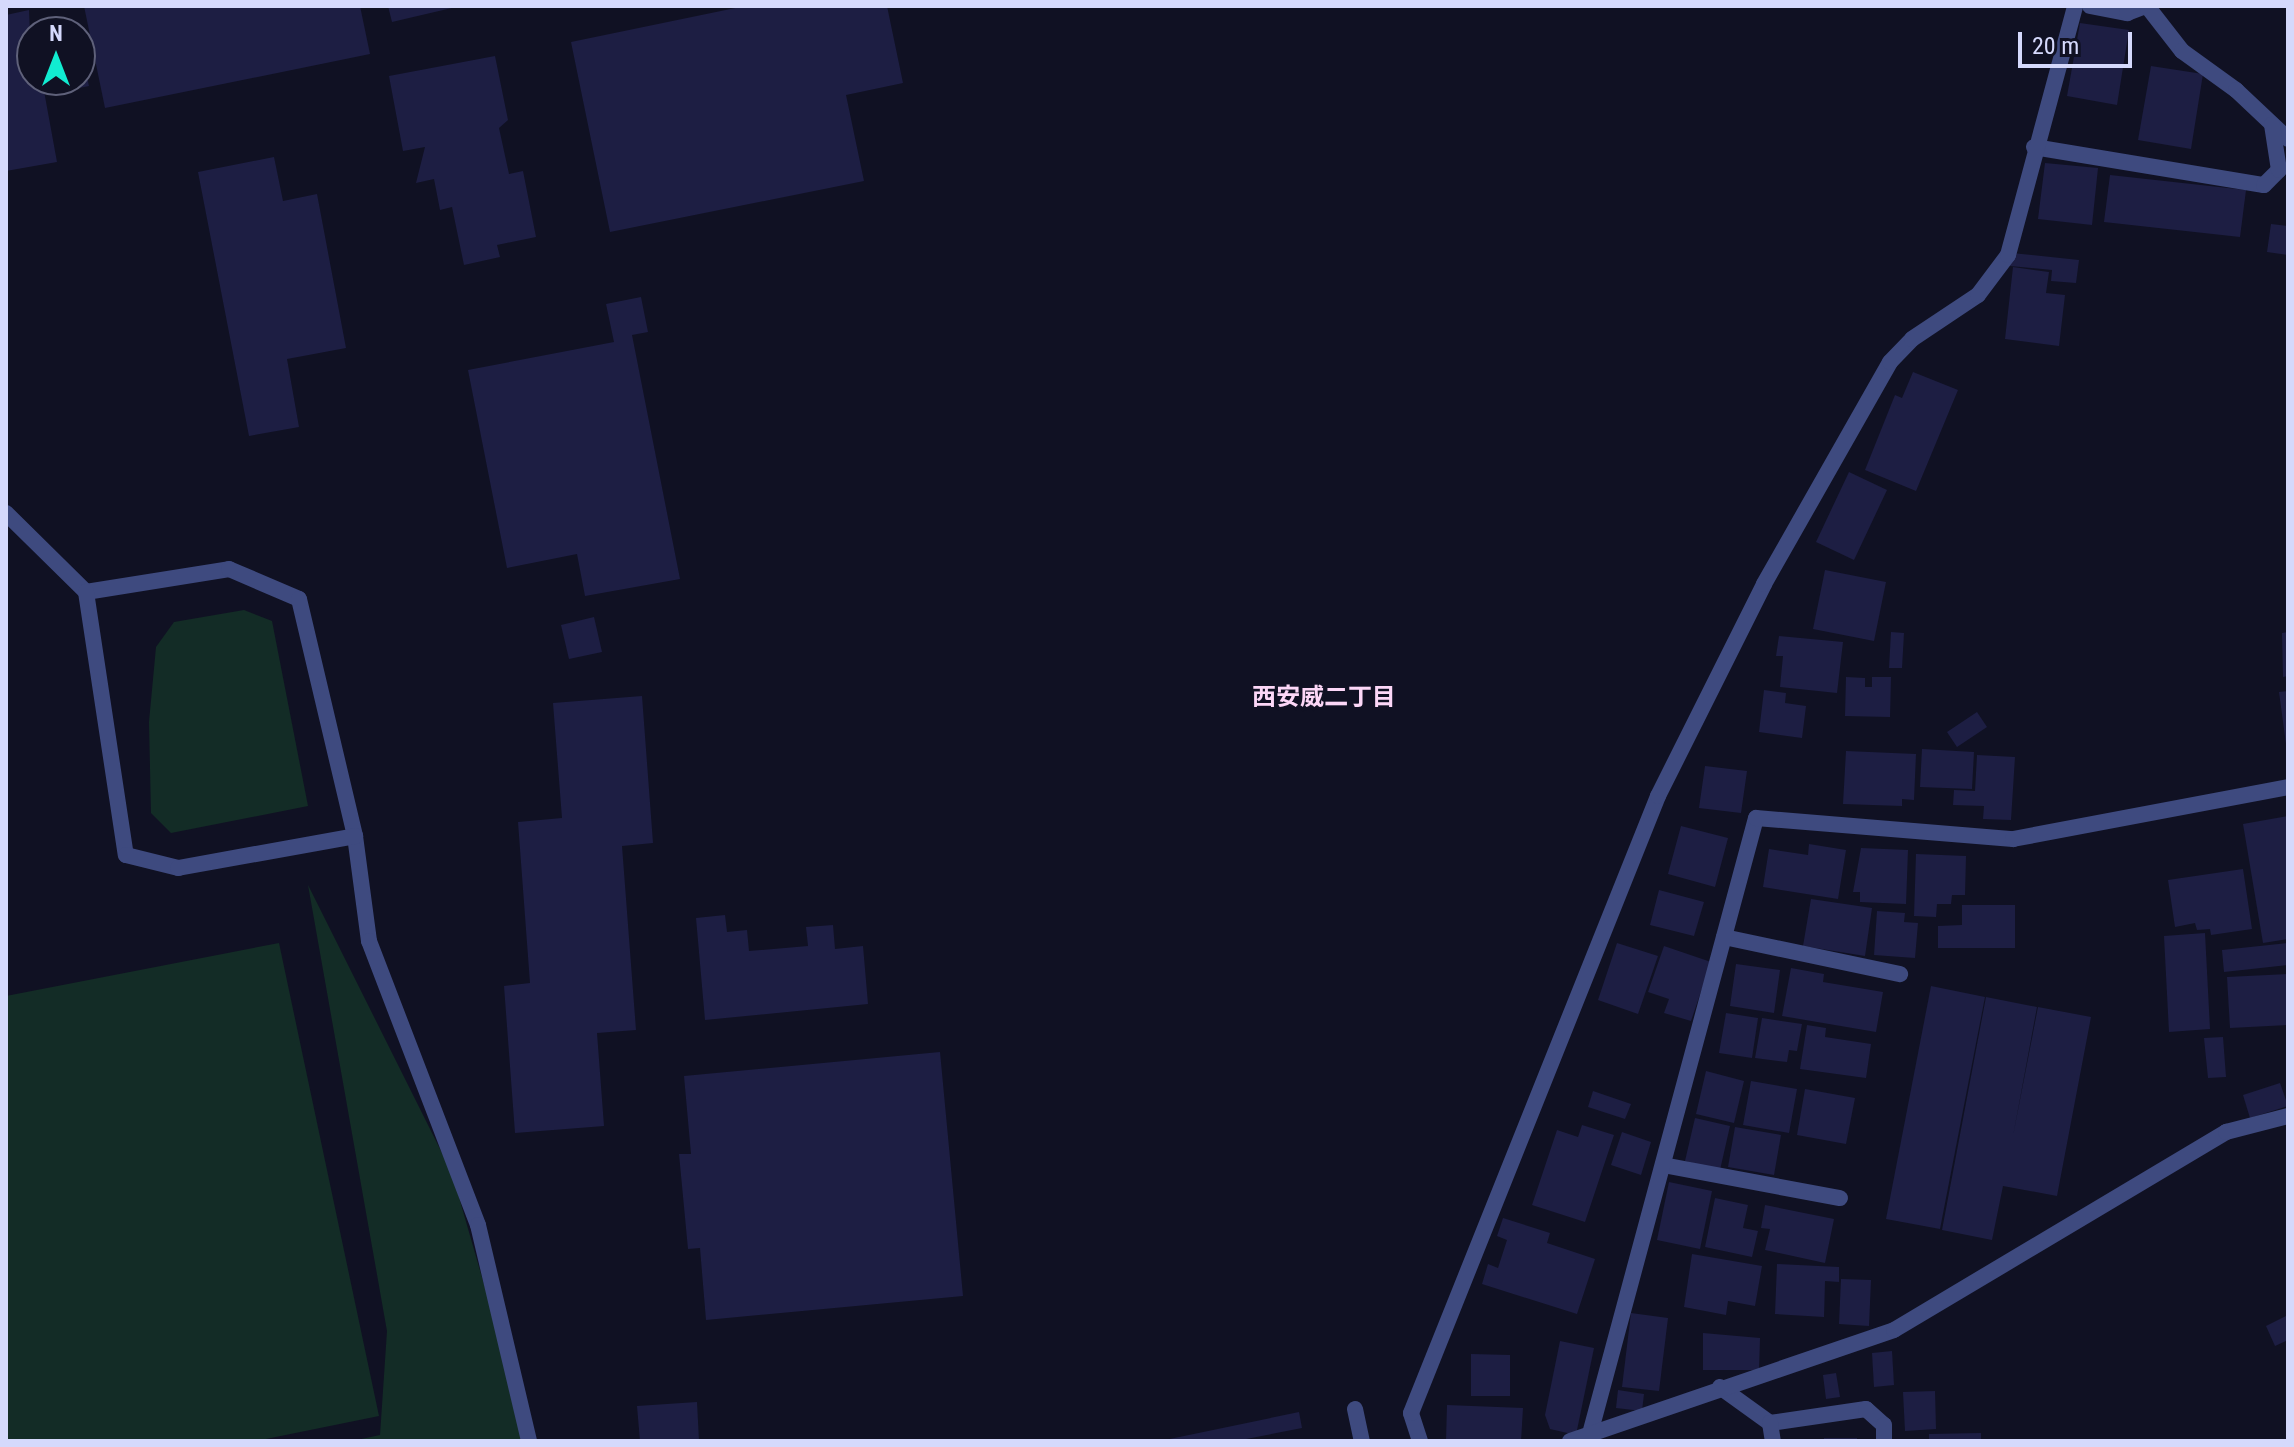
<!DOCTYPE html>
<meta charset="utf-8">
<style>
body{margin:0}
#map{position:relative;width:2294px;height:1447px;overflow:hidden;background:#101123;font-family:"Roboto Condensed","Noto Sans JP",sans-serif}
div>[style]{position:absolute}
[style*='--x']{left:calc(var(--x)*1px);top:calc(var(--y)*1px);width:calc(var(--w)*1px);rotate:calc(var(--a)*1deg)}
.green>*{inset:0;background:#132c26}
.building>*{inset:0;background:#1d1e43}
.service>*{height:16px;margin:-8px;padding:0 8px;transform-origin:8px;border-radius:8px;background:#3e4a7f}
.minor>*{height:16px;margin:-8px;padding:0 8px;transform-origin:8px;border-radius:8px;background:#3e4a7f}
span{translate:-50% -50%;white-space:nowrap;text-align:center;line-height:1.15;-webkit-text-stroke:6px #101123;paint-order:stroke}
.neighbourhood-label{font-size:24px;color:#fcd7f7;font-weight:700}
.frame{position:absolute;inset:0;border:8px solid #d5d9fc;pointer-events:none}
.north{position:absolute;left:16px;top:16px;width:80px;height:80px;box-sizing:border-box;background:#101123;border:2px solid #5f617a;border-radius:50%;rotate:0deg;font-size:22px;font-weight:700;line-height:32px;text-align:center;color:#d5d9fc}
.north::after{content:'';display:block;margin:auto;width:28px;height:36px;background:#11ecd1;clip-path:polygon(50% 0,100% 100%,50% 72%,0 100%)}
.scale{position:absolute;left:2018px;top:32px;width:114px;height:36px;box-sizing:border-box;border:4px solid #d5d9fc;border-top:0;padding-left:10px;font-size:24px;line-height:28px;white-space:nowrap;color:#d5d9fc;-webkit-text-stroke:6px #101123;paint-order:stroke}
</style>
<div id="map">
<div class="green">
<div style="clip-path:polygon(244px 610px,272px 621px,308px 806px,171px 833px,151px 813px,149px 722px,156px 647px,174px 622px)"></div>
<div style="clip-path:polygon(308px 885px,452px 1173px,529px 1441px,352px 1441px,380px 1435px,387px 1331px)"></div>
<div style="clip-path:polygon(279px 943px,379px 1416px,256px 1441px,6px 1441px,6px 996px)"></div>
</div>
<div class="building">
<div style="clip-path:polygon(84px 6px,360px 6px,370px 54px,105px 108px)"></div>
<div style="clip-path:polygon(388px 6px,456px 6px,456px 7px,392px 22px)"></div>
<div style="clip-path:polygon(745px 6px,887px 6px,903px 83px,846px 95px,864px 181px,610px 232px,571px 42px)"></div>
<div style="clip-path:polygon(29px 10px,32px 80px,42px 80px,57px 162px,6px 171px,6px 15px)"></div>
<div style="clip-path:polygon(75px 21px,77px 32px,46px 32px,46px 28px)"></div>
<div style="clip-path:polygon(2080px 23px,2129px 30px,2117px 105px,2067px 96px)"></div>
<div style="clip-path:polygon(81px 50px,89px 86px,60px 92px,57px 80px,80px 80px)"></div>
<div style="clip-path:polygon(495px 56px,508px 120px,499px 128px,509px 174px,523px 171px,536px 237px,497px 245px,500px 257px,464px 265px,452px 207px,440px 210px,434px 179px,416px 183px,425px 147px,403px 151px,389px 76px)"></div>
<div style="clip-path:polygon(2151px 66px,2203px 74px,2191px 149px,2138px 140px)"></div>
<div style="clip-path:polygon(274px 157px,283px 201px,317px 194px,346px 348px,287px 359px,299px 427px,249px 436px,198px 172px)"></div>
<div style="clip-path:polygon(2045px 163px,2098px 168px,2092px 225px,2038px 219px)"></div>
<div style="clip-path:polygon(2110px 175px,2246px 190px,2240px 237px,2104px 222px)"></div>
<div style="clip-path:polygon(2271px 224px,2288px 226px,2288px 255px,2267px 252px)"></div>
<div style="clip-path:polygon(2012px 253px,2079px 260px,2076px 283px,2051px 281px,2052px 270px,2010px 266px)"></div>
<div style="clip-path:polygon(2013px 267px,2049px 272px,2046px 293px,2065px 295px,2059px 346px,2005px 339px)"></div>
<div style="clip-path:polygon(641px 297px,648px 332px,632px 335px,680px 579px,585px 596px,577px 554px,507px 568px,468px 370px,614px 342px,606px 304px)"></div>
<div style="clip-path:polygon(1913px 372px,1958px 390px,1916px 491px,1865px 470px,1895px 395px,1902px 398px)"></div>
<div style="clip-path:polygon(1849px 472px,1887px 490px,1854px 560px,1816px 542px)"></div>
<div style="clip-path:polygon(1825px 570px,1886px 582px,1874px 641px,1813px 629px)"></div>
<div style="clip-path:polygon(594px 617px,602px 652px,569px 659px,561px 625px)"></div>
<div style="clip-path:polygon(1891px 632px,1904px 633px,1902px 668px,1889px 668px)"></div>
<div style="clip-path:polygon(2288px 632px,2288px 676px,2283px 677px,2282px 633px)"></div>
<div style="clip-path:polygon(1779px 636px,1843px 642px,1837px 693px,1780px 687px,1783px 656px,1776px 656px)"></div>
<div style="clip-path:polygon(1846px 677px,1865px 678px,1865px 687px,1872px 687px,1872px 677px,1891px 677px,1890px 717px,1845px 716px)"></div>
<div style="clip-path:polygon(1764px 690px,1786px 693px,1785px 703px,1806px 706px,1802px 738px,1759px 732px)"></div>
<div style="clip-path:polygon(2288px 691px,2288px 744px,2286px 744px,2279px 692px)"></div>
<div style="clip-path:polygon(642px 696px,653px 843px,622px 846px,636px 1030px,597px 1033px,604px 1126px,515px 1133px,504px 986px,530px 983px,518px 822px,562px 818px,553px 703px)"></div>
<div style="clip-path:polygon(1977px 712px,1987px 727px,1957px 747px,1947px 732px)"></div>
<div style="clip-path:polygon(1922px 749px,1974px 752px,1972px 789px,1920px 787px)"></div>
<div style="clip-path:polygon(1846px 751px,1916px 754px,1914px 800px,1902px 799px,1902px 806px,1843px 804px)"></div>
<div style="clip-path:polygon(1977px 755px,2015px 757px,2011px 820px,1983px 819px,1984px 806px,1953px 805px,1954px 790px,1975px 791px)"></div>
<div style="clip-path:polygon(1705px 766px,1747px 771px,1741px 813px,1699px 808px)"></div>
<div style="clip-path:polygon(2288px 816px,2288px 939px,2263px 943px,2243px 824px)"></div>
<div style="clip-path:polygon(1681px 826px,1728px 838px,1715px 887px,1668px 874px)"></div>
<div style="clip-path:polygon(1809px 844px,1846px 850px,1838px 899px,1763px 887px,1769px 849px,1808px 855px)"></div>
<div style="clip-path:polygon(1861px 848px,1908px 850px,1906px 904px,1860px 902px,1860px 892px,1853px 892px)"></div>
<div style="clip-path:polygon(1916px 854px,1966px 856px,1965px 895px,1952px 895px,1951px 904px,1937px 904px,1936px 917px,1914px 916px)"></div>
<div style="clip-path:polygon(2243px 869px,2252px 929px,2211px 935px,2210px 929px,2197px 930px,2195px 923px,2175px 927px,2168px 880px)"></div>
<div style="clip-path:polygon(1659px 890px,1704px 902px,1694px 936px,1650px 925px)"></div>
<div style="clip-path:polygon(1811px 899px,1872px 908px,1865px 956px,1803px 946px)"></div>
<div style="clip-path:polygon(1962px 905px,2015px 905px,2015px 948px,1938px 948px,1938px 926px,1962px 925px)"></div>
<div style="clip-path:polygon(1877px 911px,1905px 913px,1904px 922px,1918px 923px,1915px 958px,1874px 955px)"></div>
<div style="clip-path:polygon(725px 915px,727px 932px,747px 930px,749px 951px,808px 946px,806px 927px,833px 925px,835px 949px,863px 946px,868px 1004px,705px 1020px,696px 918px)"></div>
<div style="clip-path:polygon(2205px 933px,2210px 1029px,2169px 1032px,2164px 936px)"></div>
<div style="clip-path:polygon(1617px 943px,1658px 956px,1638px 1014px,1598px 1000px)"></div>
<div style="clip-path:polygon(2288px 943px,2288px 965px,2224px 972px,2222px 950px)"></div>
<div style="clip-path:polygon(1664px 946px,1711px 962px,1691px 1021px,1664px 1013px,1669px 999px,1648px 992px)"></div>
<div style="clip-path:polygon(1736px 964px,1780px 970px,1774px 1013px,1730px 1006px)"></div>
<div style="clip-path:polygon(1791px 968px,1824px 974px,1823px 982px,1883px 992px,1876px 1032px,1782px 1016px)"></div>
<div style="clip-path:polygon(2288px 974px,2288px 1025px,2230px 1028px,2227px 977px)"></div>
<div style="clip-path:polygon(1931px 986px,1985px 997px,1940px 1229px,1886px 1219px)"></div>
<div style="clip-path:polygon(1986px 997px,2037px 1007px,2013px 1136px,2038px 1007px,2091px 1017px,2057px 1196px,2003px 1186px,1992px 1240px,1942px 1230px)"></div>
<div style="clip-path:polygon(1726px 1013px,1758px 1018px,1752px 1058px,1719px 1053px)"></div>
<div style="clip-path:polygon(1762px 1018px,1802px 1024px,1797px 1051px,1789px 1050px,1787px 1062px,1755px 1058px)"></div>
<div style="clip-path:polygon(1807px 1025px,1826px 1028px,1825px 1037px,1871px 1044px,1866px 1078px,1800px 1069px)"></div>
<div style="clip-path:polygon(2223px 1037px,2226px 1077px,2208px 1078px,2204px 1038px)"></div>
<div style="clip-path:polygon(940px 1052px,963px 1296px,706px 1320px,700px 1248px,688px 1249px,679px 1154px,691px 1154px,684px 1076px)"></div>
<div style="clip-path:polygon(1706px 1071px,1744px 1081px,1734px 1123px,1696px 1114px)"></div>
<div style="clip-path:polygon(1751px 1081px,1797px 1089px,1789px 1133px,1743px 1125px)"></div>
<div style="clip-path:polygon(2280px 1083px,2288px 1106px,2250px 1118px,2243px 1095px)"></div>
<div style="clip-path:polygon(1805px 1089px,1855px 1098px,1846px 1144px,1797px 1135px)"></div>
<div style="clip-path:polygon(1593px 1091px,1631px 1104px,1625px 1119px,1588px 1107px)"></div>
<div style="clip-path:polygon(1695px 1118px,1730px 1126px,1720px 1170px,1685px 1161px)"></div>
<div style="clip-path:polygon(1582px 1125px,1614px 1135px,1585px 1222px,1532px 1205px,1557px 1130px,1578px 1137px)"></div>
<div style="clip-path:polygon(1735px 1127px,1781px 1135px,1774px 1175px,1728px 1167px)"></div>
<div style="clip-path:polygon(1622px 1132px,1651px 1142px,1641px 1175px,1611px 1165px)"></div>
<div style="clip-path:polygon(1669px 1182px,1712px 1191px,1700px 1249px,1657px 1240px)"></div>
<div style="clip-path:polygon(1715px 1198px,1748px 1205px,1743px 1228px,1758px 1231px,1752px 1257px,1705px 1247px)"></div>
<div style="clip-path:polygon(1765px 1205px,1834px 1219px,1825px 1263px,1765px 1250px,1770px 1229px,1761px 1228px)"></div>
<div style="clip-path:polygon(1503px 1218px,1550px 1233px,1547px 1243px,1595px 1259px,1577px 1314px,1482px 1284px,1488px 1264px,1498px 1268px,1507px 1240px,1497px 1236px)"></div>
<div style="clip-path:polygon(1692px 1254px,1762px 1266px,1755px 1306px,1728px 1301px,1726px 1315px,1684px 1307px)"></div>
<div style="clip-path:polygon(1777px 1264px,1839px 1267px,1839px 1282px,1825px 1281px,1824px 1317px,1775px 1314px)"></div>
<div style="clip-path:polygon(1841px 1279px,1871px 1280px,1869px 1326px,1839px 1324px)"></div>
<div style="clip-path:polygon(1631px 1313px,1668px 1318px,1659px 1391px,1622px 1387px)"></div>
<div style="clip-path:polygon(2288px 1315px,2288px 1340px,2275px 1346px,2266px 1326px)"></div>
<div style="clip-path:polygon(1703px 1333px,1760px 1338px,1759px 1370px,1703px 1370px)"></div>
<div style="clip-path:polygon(1560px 1341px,1594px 1348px,1576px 1435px,1550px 1429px,1545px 1415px)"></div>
<div style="clip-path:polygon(1892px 1351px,1894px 1385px,1874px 1387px,1872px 1353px)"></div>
<div style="clip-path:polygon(1471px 1354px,1510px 1355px,1510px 1396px,1471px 1396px)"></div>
<div style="clip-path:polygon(1836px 1373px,1840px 1397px,1826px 1399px,1823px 1375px)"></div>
<div style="clip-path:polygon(1618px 1390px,1644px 1394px,1642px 1411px,1616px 1408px)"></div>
<div style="clip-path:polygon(1935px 1391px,1936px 1429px,1905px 1431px,1903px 1392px)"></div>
<div style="clip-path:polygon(697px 1402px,699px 1441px,640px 1441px,637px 1406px)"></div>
<div style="clip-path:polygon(1447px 1405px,1523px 1408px,1521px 1441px,1446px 1441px)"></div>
<div style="clip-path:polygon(1299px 1412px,1302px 1428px,1236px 1441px,1160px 1441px)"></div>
<div style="clip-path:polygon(1981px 1433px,1981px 1441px,1929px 1441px,1929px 1434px)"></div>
<div style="clip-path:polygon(1824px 1438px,1857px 1438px,1857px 1441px,1824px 1441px)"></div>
</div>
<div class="service">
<div style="--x:6;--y:513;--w:112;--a:44.6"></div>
<div style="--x:86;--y:592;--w:145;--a:-9.1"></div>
<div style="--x:229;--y:569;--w:76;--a:23.2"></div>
<div style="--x:299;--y:599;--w:244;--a:76.7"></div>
<div style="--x:355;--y:836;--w:106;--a:82.4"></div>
<div style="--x:369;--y:941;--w:304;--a:69"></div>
<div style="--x:478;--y:1225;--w:222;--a:76.7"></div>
<div style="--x:86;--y:592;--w:266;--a:81.4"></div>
<div style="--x:126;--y:855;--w:54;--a:14"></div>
<div style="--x:178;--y:868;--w:180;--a:-10.2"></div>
<div style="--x:1720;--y:1387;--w:62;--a:35.8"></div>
<div style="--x:1770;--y:1423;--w:97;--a:-8.3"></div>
<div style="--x:1866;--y:1409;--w:24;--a:42"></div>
<div style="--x:1884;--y:1425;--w:16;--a:90"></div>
<div style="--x:1355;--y:1409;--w:33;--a:78"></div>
<div style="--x:1770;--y:1423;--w:18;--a:81"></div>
</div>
<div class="minor">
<div style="--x:2090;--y:6;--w:38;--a:11"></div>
<div style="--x:2127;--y:13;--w:19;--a:-21"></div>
<div style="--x:2147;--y:6;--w:57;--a:52.1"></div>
<div style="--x:2182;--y:51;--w:67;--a:35.8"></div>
<div style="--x:2236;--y:90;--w:71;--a:43.3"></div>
<div style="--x:2034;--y:147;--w:233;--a:9.4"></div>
<div style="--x:2264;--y:185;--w:21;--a:-45"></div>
<div style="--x:2279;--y:170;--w:46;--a:-98.8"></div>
<div style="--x:1724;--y:937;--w:180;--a:11.9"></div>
<div style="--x:1663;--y:1165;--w:180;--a:10.6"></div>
<div style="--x:1591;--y:1430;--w:634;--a:-74.91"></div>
<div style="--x:1756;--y:818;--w:258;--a:4.7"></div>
<div style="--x:2013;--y:839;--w:280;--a:-10.7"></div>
<div style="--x:1420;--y:1441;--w:29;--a:-108"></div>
<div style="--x:1411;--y:1413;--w:665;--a:-68.18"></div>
<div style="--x:1658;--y:796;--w:237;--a:-63.4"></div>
<div style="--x:1764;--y:584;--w:255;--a:-60.4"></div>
<div style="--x:1890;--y:362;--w:32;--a:-46"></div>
<div style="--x:1912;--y:339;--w:79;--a:-33.7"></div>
<div style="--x:1978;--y:295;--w:50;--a:-53.1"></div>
<div style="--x:2008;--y:255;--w:258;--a:-74.9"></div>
<div style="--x:1570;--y:1441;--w:342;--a:-18.9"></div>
<div style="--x:1894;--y:1330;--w:387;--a:-30.8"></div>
<div style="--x:2226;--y:1132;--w:64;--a:-14.5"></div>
</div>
<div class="neighbourhood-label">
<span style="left:1324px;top:698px">西安威二丁目</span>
</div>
<div class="frame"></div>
<div class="north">N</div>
<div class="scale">20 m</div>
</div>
